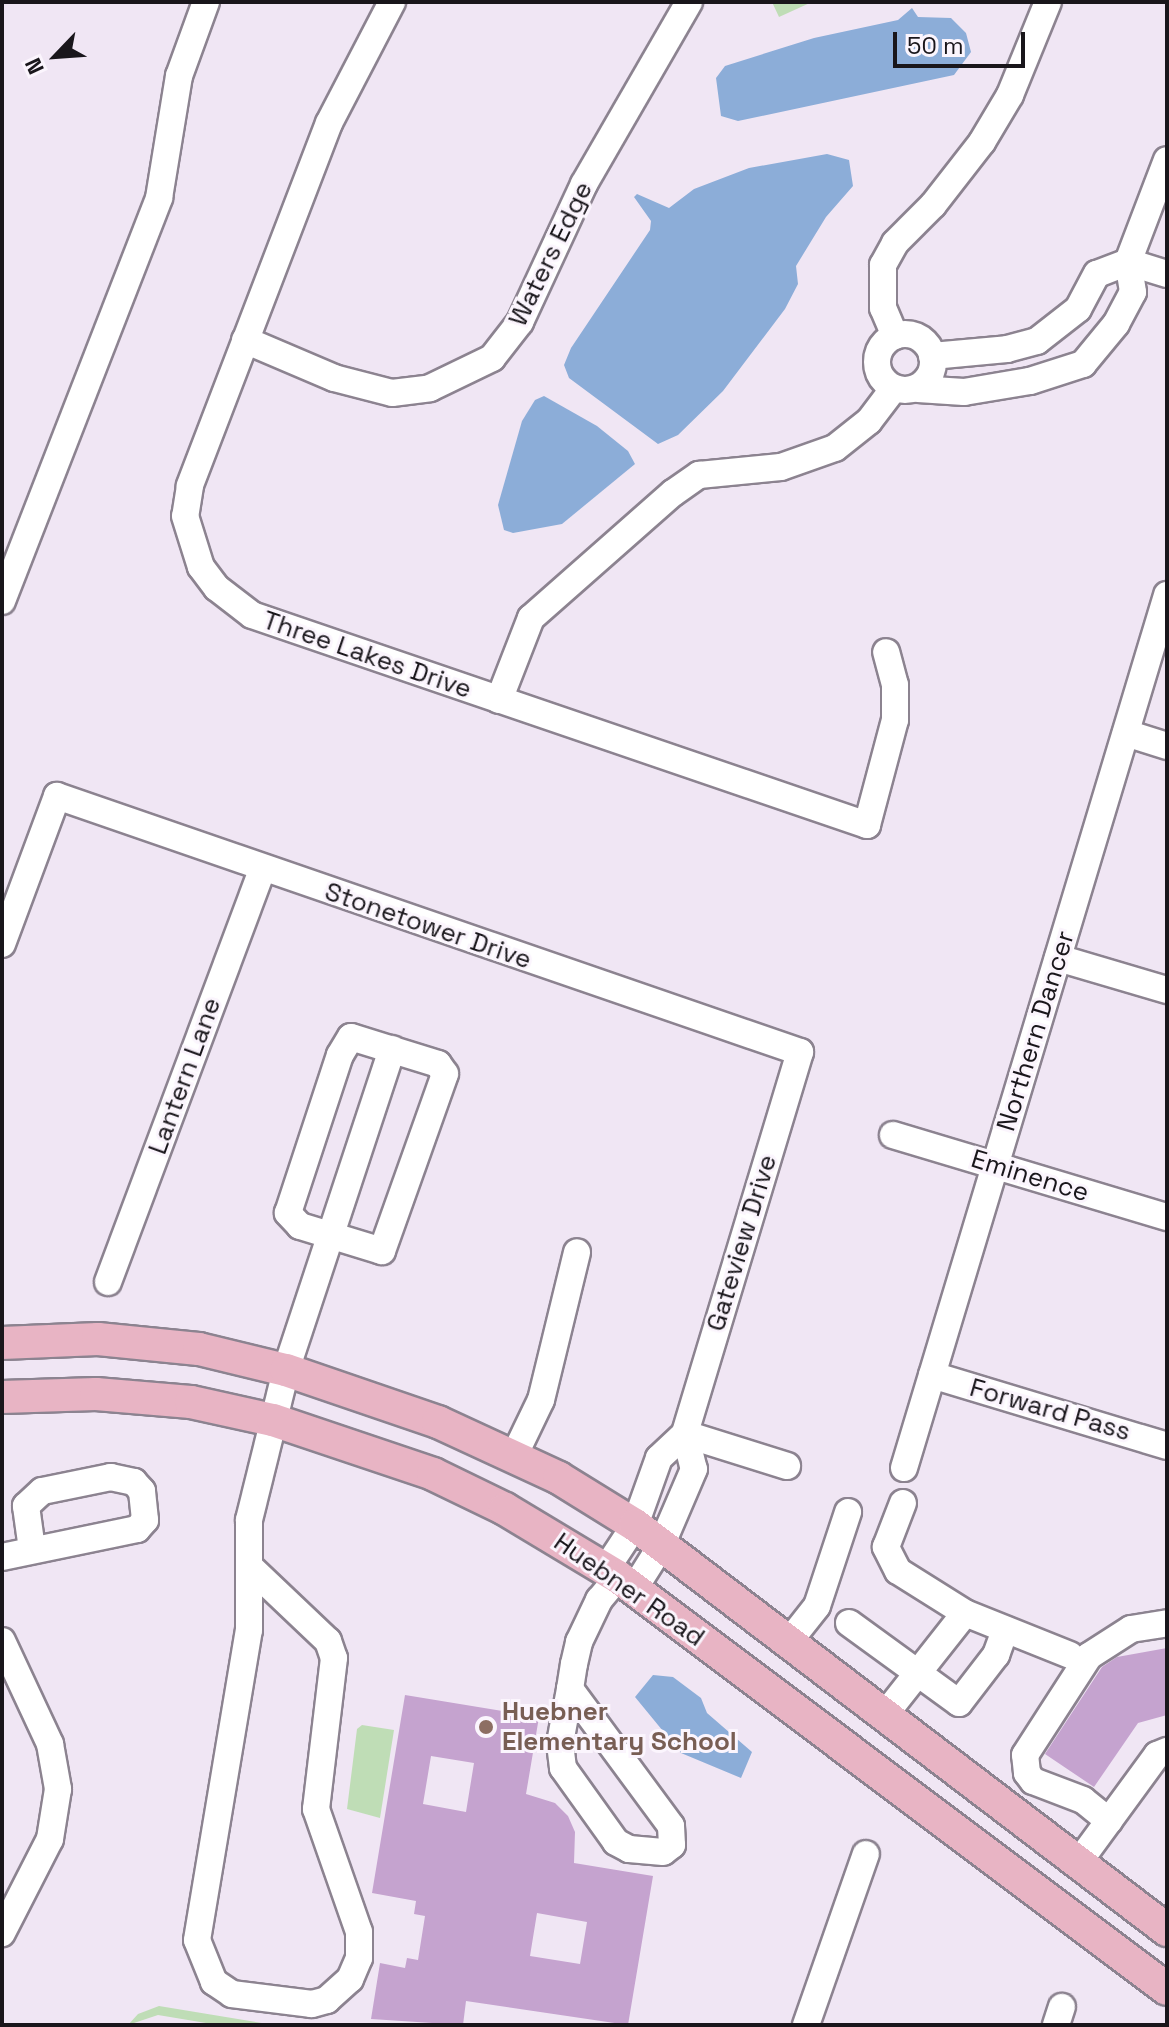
<!DOCTYPE html>
<style>
body{margin:0}
#map{position:relative;width:1169px;height:2027px;overflow:hidden;background:#f0e6f4;font-family:"Space Grotesk",sans-serif}
div>[style]{position:absolute}
[style*='--x']{left:calc(var(--x)*1px);top:calc(var(--y)*1px);width:calc(var(--w)*1px);rotate:calc(var(--a)*1deg)}
.green>*{inset:0;background:#bfddb6}
.water>*{inset:0;background:#8cadd8}
.building>*{inset:0;background:#c5a3cf}
.roads{filter:drop-shadow(2px 0 #8c8390) drop-shadow(-2px 0 #8c8390) drop-shadow(0 2px #8c8390) drop-shadow(0 -2px #8c8390)}
.minor>*{height:26px;margin:-13px;padding:0 13px;transform-origin:13px;border-radius:13px;background:#fff}
.minor>.ring{margin:-13px;padding:0;box-sizing:content-box;background:none;border:26px solid #fff;border-radius:50%}
.major>*{height:32px;margin:-16px;padding:0 16px;transform-origin:16px;border-radius:16px;background:#e8b4c4}
.dots>*{width:22px;height:22px;translate:-50% -50%;box-sizing:border-box;border:4px solid #fbf5fd;border-radius:50%}
span{translate:-50% -50%;white-space:nowrap;text-align:center;line-height:1.15;-webkit-text-stroke:6px #fbf5fd;paint-order:stroke}
.street-label{font-size:26px;color:#19161b}
.education-label{font-size:26px;color:#785e54;font-weight:700}
.left{translate:0 -50%;text-align:left}
.frame{position:absolute;inset:0;border:4px solid #19161b;pointer-events:none}
.north{position:absolute;left:16px;top:16px;width:80px;height:80px;-webkit-text-stroke:6px #fbf5fd;paint-order:stroke;rotate:245deg;font-size:22px;font-weight:700;line-height:32px;text-align:center;color:#19161b}
.north::after{content:'';display:block;margin:auto;width:28px;height:36px;background:#19161b;clip-path:polygon(50% 0,100% 100%,50% 72%,0 100%)}
.scale{position:absolute;left:893px;top:32px;width:132px;height:36px;box-sizing:border-box;border:4px solid #19161b;border-top:0;padding-left:10px;font-size:24px;line-height:28px;white-space:nowrap;color:#19161b;-webkit-text-stroke:6px #fbf5fd;paint-order:stroke}
</style>
<div id="map">
<div class="green">
<div style="clip-path:polygon(772px 2px,812px 2px,779px 17px)"></div>
<div style="clip-path:polygon(362px 1725px,394px 1730px,380px 1818px,347px 1809px,357px 1729px)"></div>
<div style="clip-path:polygon(159px 2006px,274px 2025px,275px 2025px,218px 2025px,158px 2015px,128px 2025px,138px 2014px)"></div>
</div>
<div class="water">
<div style="clip-path:polygon(912px 8px,918px 17px,951px 18px,966px 33px,971px 52px,954px 75px,738px 121px,721px 116px,716px 78px,725px 66px,814px 38px,898px 20px)"></div>
<div style="clip-path:polygon(827px 154px,849px 160px,853px 186px,826px 217px,796px 266px,798px 284px,785px 309px,723px 391px,678px 435px,658px 444px,569px 378px,564px 365px,571px 348px,650px 230px,651px 221px,634px 197px,637px 194px,669px 208px,694px 189px,749px 168px)"></div>
<div style="clip-path:polygon(544px 396px,597px 426px,628px 451px,635px 464px,562px 524px,513px 533px,504px 530px,498px 505px,522px 421px,535px 400px)"></div>
<div style="clip-path:polygon(653px 1675px,673px 1677px,701px 1698px,707px 1713px,752px 1752px,741px 1778px,681px 1753px,635px 1697px)"></div>
</div>
<div class="building">
<div style="clip-path:polygon(1167px 1648px,1167px 1715px,1138px 1723px,1094px 1787px,1045px 1754px,1102px 1667px,1117px 1657px)"></div>
<div style="clip-path:polygon(evenodd,405px 1695px,539px 1717px,526px 1794px,555px 1803px,568px 1816px,575px 1832px,574px 1863px,653px 1876px,628px 2025px,466px 2001px,463px 2025px,371px 2019px,380px 1963px,405px 1968px,407px 1958px,418px 1960px,425px 1916px,414px 1914px,416px 1901px,372px 1893px,405px 1695px,431px 1756px,474px 1763px,466px 1812px,423px 1804px,431px 1756px,405px 1695px,537px 1913px,587px 1922px,580px 1964px,530px 1956px,537px 1913px)"></div>
</div>
<div class="roads">
<div class="minor">
<div style="--x:392;--y:2;--w:136;--a:117.5"></div>
<div style="--x:329;--y:123;--w:389;--a:111"></div>
<div style="--x:190;--y:486;--w:30;--a:99"></div>
<div style="--x:185;--y:516;--w:53;--a:72.6"></div>
<div style="--x:201;--y:567;--w:26;--a:53"></div>
<div style="--x:217;--y:588;--w:44;--a:37.6"></div>
<div style="--x:252;--y:615;--w:650;--a:18.85"></div>
<div style="--x:867;--y:825;--w:109;--a:-75.1"></div>
<div style="--x:895;--y:720;--w:35;--a:-90"></div>
<div style="--x:895;--y:685;--w:34;--a:-105"></div>
<div style="--x:1128;--y:262;--w:109;--a:-69.1"></div>
<div style="--x:1128;--y:262;--w:41;--a:17.1"></div>
<div class="ring" style="left:877px;top:334px;width:30px;height:30px"></div>
<div style="--x:895;--y:336;--w:30;--a:-113"></div>
<div style="--x:883;--y:308;--w:43;--a:-90"></div>
<div style="--x:883;--y:265;--w:25;--a:-61"></div>
<div style="--x:895;--y:243;--w:54;--a:-45"></div>
<div style="--x:933;--y:205;--w:80;--a:-52.1"></div>
<div style="--x:982;--y:142;--w:55;--a:-59.2"></div>
<div style="--x:1010;--y:95;--w:100;--a:-67.8"></div>
<div style="--x:245;--y:340;--w:97;--a:23.1"></div>
<div style="--x:334;--y:378;--w:60;--a:14.5"></div>
<div style="--x:392;--y:393;--w:38;--a:-7"></div>
<div style="--x:430;--y:388;--w:69;--a:-25.8"></div>
<div style="--x:492;--y:358;--w:46;--a:-52.1"></div>
<div style="--x:520;--y:322;--w:152;--a:-65.1"></div>
<div style="--x:584;--y:184;--w:210;--a:-60"></div>
<div style="--x:932;--y:356;--w:75;--a:-5.3"></div>
<div style="--x:1007;--y:349;--w:31;--a:-15"></div>
<div style="--x:1037;--y:341;--w:52;--a:-38"></div>
<div style="--x:1078;--y:309;--w:40;--a:-62"></div>
<div style="--x:1097;--y:274;--w:33;--a:-21"></div>
<div style="--x:918;--y:389;--w:46;--a:3.7"></div>
<div style="--x:964;--y:392;--w:67;--a:-9.5"></div>
<div style="--x:1030;--y:381;--w:56;--a:-17.8"></div>
<div style="--x:1083;--y:364;--w:52;--a:-50.5"></div>
<div style="--x:1116;--y:324;--w:36;--a:-62"></div>
<div style="--x:1133;--y:292;--w:30;--a:-99"></div>
<div style="--x:2;--y:601;--w:433;--a:-68.7"></div>
<div style="--x:159;--y:198;--w:124;--a:-80.7"></div>
<div style="--x:179;--y:76;--w:79;--a:-70"></div>
<div style="--x:499;--y:700;--w:88;--a:-68.7"></div>
<div style="--x:531;--y:618;--w:189;--a:-41.4"></div>
<div style="--x:673;--y:493;--w:32;--a:-35"></div>
<div style="--x:699;--y:475;--w:82;--a:-5.6"></div>
<div style="--x:781;--y:467;--w:57;--a:-19.4"></div>
<div style="--x:835;--y:448;--w:43;--a:-38.5"></div>
<div style="--x:869;--y:421;--w:41;--a:-52.9"></div>
<div style="--x:1126;--y:733;--w:43;--a:17.6"></div>
<div style="--x:2;--y:944;--w:158;--a:-69.6"></div>
<div style="--x:57;--y:796;--w:786;--a:19.01"></div>
<div style="--x:800;--y:1052;--w:399;--a:106.8"></div>
<div style="--x:685;--y:1434;--w:36;--a:76"></div>
<div style="--x:694;--y:1469;--w:84;--a:113.2"></div>
<div style="--x:661;--y:1546;--w:51;--a:122.1"></div>
<div style="--x:1058;--y:958;--w:114;--a:16.4"></div>
<div style="--x:351;--y:1037;--w:91;--a:17.2"></div>
<div style="--x:438;--y:1064;--w:12;--a:55"></div>
<div style="--x:445;--y:1074;--w:188;--a:109.6"></div>
<div style="--x:382;--y:1251;--w:86;--a:-163"></div>
<div style="--x:300;--y:1226;--w:18;--a:-133"></div>
<div style="--x:288;--y:1213;--w:166;--a:-71.8"></div>
<div style="--x:340;--y:1055;--w:21;--a:-59"></div>
<div style="--x:893;--y:1135;--w:286;--a:16.7"></div>
<div style="--x:108;--y:1282;--w:440;--a:-69.5"></div>
<div style="--x:932;--y:1375;--w:245;--a:16.8"></div>
<div style="--x:685;--y:1434;--w:107;--a:17.4"></div>
<div style="--x:514;--y:1456;--w:62;--a:-64.3"></div>
<div style="--x:541;--y:1400;--w:152;--a:-76.3"></div>
<div style="--x:904;--y:1468;--w:912;--a:-73.23"></div>
<div style="--x:2;--y:1557;--w:138;--a:-11.7"></div>
<div style="--x:137;--y:1529;--w:12;--a:-48"></div>
<div style="--x:145;--y:1520;--w:29;--a:-96"></div>
<div style="--x:142;--y:1491;--w:12;--a:-132"></div>
<div style="--x:134;--y:1482;--w:24;--a:-168"></div>
<div style="--x:111;--y:1477;--w:70;--a:168.5"></div>
<div style="--x:42;--y:1491;--w:22;--a:137"></div>
<div style="--x:26;--y:1506;--w:43;--a:82.1"></div>
<div style="--x:251;--y:1568;--w:106;--a:43.5"></div>
<div style="--x:328;--y:1641;--w:18;--a:71"></div>
<div style="--x:334;--y:1658;--w:152;--a:96.8"></div>
<div style="--x:316;--y:1809;--w:130;--a:70.7"></div>
<div style="--x:359;--y:1932;--w:26;--a:90"></div>
<div style="--x:359;--y:1958;--w:23;--a:113"></div>
<div style="--x:350;--y:1979;--w:31;--a:138"></div>
<div style="--x:327;--y:2000;--w:16;--a:165"></div>
<div style="--x:312;--y:2004;--w:81;--a:-172.9"></div>
<div style="--x:232;--y:1994;--w:22;--a:-146"></div>
<div style="--x:214;--y:1982;--w:45;--a:-112"></div>
<div style="--x:197;--y:1940;--w:314;--a:-80.5"></div>
<div style="--x:249;--y:1630;--w:110;--a:-90"></div>
<div style="--x:249;--y:1520;--w:154;--a:-76.1"></div>
<div style="--x:286;--y:1370;--w:338;--a:-71.7"></div>
<div style="--x:606;--y:1569;--w:53;--a:-56.6"></div>
<div style="--x:635;--y:1525;--w:71;--a:-70.3"></div>
<div style="--x:659;--y:1458;--w:35;--a:-43"></div>
<div style="--x:965;--y:1613;--w:113;--a:21.8"></div>
<div style="--x:849;--y:1623;--w:136;--a:36"></div>
<div style="--x:959;--y:1703;--w:61;--a:-52.4"></div>
<div style="--x:996;--y:1655;--w:27;--a:-70"></div>
<div style="--x:2;--y:1641;--w:114;--a:65"></div>
<div style="--x:50;--y:1744;--w:46;--a:79.9"></div>
<div style="--x:58;--y:1789;--w:51;--a:99.1"></div>
<div style="--x:50;--y:1839;--w:106;--a:117.1"></div>
<div style="--x:787;--y:1644;--w:48;--a:-51.7"></div>
<div style="--x:817;--y:1606;--w:99;--a:-71.7"></div>
<div style="--x:570;--y:1689;--w:170;--a:53.6"></div>
<div style="--x:671;--y:1826;--w:19;--a:87"></div>
<div style="--x:672;--y:1845;--w:11;--a:142"></div>
<div style="--x:663;--y:1852;--w:34;--a:-175"></div>
<div style="--x:629;--y:1849;--w:15;--a:-152"></div>
<div style="--x:616;--y:1842;--w:91;--a:-125.6"></div>
<div style="--x:563;--y:1768;--w:25;--a:-97"></div>
<div style="--x:560;--y:1743;--w:55;--a:-79.5"></div>
<div style="--x:570;--y:1689;--w:25;--a:-81"></div>
<div style="--x:574;--y:1664;--w:23;--a:-77"></div>
<div style="--x:579;--y:1642;--w:47;--a:-64.5"></div>
<div style="--x:599;--y:1600;--w:30;--a:-50"></div>
<div style="--x:883;--y:1717;--w:132;--a:-51.7"></div>
<div style="--x:965;--y:1613;--w:79;--a:-147.9"></div>
<div style="--x:898;--y:1571;--w:27;--a:-117"></div>
<div style="--x:886;--y:1547;--w:47;--a:-68.9"></div>
<div style="--x:1109;--y:1821;--w:33;--a:-141"></div>
<div style="--x:1083;--y:1800;--w:53;--a:-159.2"></div>
<div style="--x:1033;--y:1781;--w:10;--a:-127"></div>
<div style="--x:1027;--y:1773;--w:18;--a:-96"></div>
<div style="--x:1025;--y:1755;--w:118;--a:-57.1"></div>
<div style="--x:1089;--y:1656;--w:50;--a:-32.7"></div>
<div style="--x:1131;--y:1629;--w:36;--a:-9"></div>
<div style="--x:1078;--y:1863;--w:134;--a:-53.8"></div>
<div style="--x:1157;--y:1755;--w:11;--a:-22"></div>
<div style="--x:806;--y:2025;--w:181;--a:-70.7"></div>
<div style="--x:1056;--y:2025;--w:19;--a:-72"></div>
</div>
<div class="major">
<div style="--x:2;--y:1343;--w:96;--a:-2.4"></div>
<div style="--x:98;--y:1339;--w:101;--a:5.7"></div>
<div style="--x:199;--y:1349;--w:89;--a:13.6"></div>
<div style="--x:286;--y:1370;--w:161;--a:18.9"></div>
<div style="--x:438;--y:1422;--w:133;--a:24.8"></div>
<div style="--x:559;--y:1478;--w:89;--a:31.7"></div>
<div style="--x:635;--y:1525;--w:669;--a:37.28"></div>
<div style="--x:2;--y:1397;--w:94;--a:-1.8"></div>
<div style="--x:96;--y:1394;--w:95;--a:4.8"></div>
<div style="--x:191;--y:1402;--w:84;--a:12.4"></div>
<div style="--x:273;--y:1420;--w:169;--a:18.6"></div>
<div style="--x:433;--y:1474;--w:80;--a:25.9"></div>
<div style="--x:505;--y:1509;--w:132;--a:31"></div>
<div style="--x:618;--y:1577;--w:686;--a:36.89"></div>
</div>
</div>
<div class="dots">
<div style="left:486px;top:1727px;background:#8d6e63"></div>
</div>
<div class="street-label">
<span style="left:551px;top:254px;rotate:-64deg">Waters Edge</span>
<span style="left:367px;top:655px;rotate:19deg">Three Lakes Drive</span>
<span style="left:428px;top:926px;rotate:19deg">Stonetower Drive</span>
<span style="left:1036px;top:1031px;rotate:-73deg">Northern Dancer</span>
<span style="left:185px;top:1076px;rotate:-70deg">Lantern Lane</span>
<span style="left:1030px;top:1176px;rotate:17deg">Eminence</span>
<span style="left:742px;top:1243px;rotate:-73deg">Gateview Drive</span>
<span style="left:1050px;top:1410px;rotate:16deg">Forward Pass</span>
<span style="left:629px;top:1590px;rotate:35deg">Huebner Road</span>
</div>
<div class="education-label">
<span class="left" style="left:502px;top:1727px">Huebner<br>Elementary School</span>
</div>
<div class="frame"></div>
<div class="north">N</div>
<div class="scale">50 m</div>
</div>
